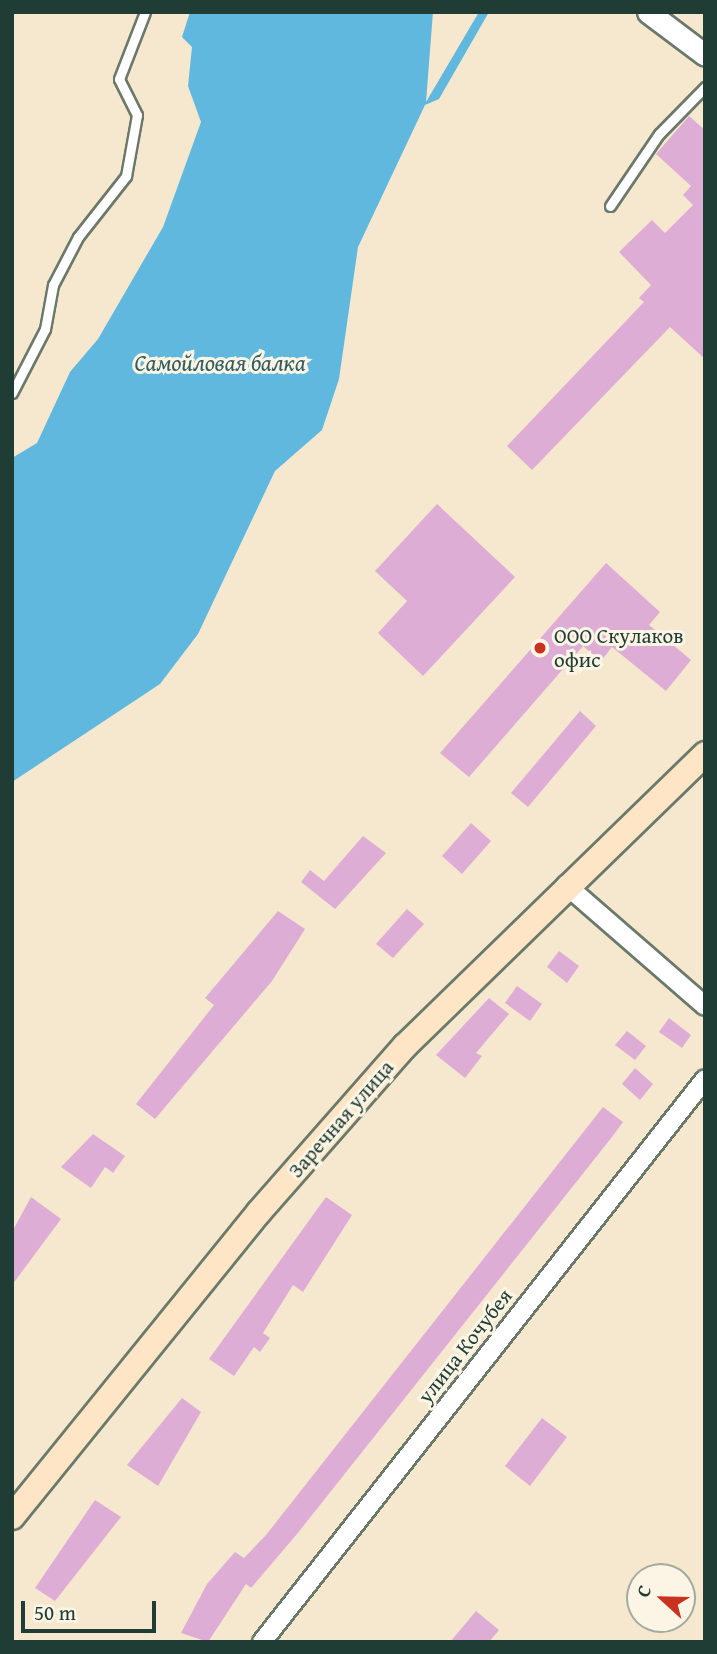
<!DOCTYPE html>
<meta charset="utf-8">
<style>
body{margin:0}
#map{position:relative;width:717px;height:1654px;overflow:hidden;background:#f6e8cf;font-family:"Gentium Book Plus",serif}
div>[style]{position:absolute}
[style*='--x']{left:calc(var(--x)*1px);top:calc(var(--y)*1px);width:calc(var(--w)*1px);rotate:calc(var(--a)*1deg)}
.water>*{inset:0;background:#61b8de}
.building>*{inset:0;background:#ddadd6}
.roads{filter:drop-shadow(2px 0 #6a796a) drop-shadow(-2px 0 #6a796a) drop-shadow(0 2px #6a796a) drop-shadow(0 -2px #6a796a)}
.service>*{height:9px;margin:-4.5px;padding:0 4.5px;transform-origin:4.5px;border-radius:4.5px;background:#fff}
.minor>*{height:18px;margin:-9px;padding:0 9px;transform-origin:9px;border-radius:9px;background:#fff}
.tertiary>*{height:21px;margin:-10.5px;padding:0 10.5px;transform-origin:10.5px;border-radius:10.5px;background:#fff}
.secondary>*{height:24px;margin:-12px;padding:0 12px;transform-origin:12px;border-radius:12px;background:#fde5c5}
.dots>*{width:19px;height:19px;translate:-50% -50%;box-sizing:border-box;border:4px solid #fcf5e5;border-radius:50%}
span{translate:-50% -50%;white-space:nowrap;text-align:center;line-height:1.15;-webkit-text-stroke:6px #fcf5e5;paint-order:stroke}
.poi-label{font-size:21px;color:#1f3d34}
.left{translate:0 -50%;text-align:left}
.street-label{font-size:21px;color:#1f3d34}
.water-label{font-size:23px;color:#305c5e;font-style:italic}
.frame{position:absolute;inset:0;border:14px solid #1f3d34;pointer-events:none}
.north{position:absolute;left:626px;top:1563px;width:70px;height:70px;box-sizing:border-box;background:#fcf5e5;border:2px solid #a4ab9e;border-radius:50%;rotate:292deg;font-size:19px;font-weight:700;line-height:28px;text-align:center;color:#1f3d34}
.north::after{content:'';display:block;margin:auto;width:24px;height:32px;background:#c8321e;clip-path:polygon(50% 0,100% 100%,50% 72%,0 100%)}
.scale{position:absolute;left:21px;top:1601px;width:135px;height:32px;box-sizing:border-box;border:4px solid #1f3d34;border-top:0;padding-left:9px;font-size:21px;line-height:24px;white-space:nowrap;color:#1f3d34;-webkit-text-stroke:5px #fcf5e5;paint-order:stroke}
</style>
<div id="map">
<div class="water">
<div style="clip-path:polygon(190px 12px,433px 12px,426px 102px,479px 12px,489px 12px,439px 99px,425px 105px,358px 247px,339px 379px,322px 430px,275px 471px,198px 634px,160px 684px,12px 782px,12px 458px,37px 443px,70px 372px,98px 339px,163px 227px,201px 122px,188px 86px,192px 47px,182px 37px)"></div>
</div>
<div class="building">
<div style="clip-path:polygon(689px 116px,705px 130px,705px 359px,670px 327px,532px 470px,507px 446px,644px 302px,639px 298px,651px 285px,619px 252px,652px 220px,665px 233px,693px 205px,683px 195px,691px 186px,656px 154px)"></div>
<div style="clip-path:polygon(437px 504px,515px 577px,423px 676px,378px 633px,407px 601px,375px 571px)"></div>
<div style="clip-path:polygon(606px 563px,660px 612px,649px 625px,691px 660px,666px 691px,612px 647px,601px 661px,583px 646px,469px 777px,440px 753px)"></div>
<div style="clip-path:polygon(580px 711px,596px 726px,528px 807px,511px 793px)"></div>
<div style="clip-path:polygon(471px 823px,491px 841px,462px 874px,442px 856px)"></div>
<div style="clip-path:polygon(363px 836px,386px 853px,335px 909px,301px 882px,310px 870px,324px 881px)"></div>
<div style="clip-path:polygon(407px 909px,424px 924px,393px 958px,376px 944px)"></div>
<div style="clip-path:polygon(278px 911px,305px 929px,272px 981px,155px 1119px,136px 1104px,214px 1005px,205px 998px)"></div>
<div style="clip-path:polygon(559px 951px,579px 966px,567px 983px,547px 967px)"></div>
<div style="clip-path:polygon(517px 986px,542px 1004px,530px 1021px,505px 1003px)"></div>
<div style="clip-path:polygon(489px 998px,509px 1014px,476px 1053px,482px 1056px,465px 1078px,436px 1055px)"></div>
<div style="clip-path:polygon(669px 1018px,691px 1035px,682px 1048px,659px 1032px)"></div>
<div style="clip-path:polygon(627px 1031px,646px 1046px,635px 1060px,615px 1045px)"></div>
<div style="clip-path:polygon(635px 1068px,653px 1084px,640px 1100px,622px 1084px)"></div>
<div style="clip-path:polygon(603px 1107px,623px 1122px,612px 1137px,297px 1534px,251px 1588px,246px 1584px,208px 1642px,181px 1633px,207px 1584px,235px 1552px,244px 1558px,266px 1535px)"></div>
<div style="clip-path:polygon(93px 1134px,125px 1156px,113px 1173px,105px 1167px,91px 1188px,61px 1167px)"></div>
<div style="clip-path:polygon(31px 1197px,61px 1219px,12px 1285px,12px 1232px)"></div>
<div style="clip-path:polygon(326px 1197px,352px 1215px,303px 1292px,293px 1285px,263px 1333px,270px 1338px,260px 1352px,254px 1347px,234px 1376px,209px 1359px)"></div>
<div style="clip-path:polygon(182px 1398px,201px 1412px,158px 1486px,127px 1465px)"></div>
<div style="clip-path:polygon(542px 1418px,567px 1437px,530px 1486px,505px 1466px)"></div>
<div style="clip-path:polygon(95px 1500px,121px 1517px,55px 1601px,35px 1588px)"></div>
<div style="clip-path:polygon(476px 1611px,499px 1630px,489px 1642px,450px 1642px)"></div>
</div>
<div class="roads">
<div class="service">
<div style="--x:610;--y:206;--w:87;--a:-55.8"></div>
<div style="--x:659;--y:134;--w:66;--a:-45.6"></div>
<div style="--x:12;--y:393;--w:72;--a:-62.7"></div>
<div style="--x:45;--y:329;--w:45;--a:-79.7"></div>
<div style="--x:53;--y:285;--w:54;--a:-62.5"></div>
<div style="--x:78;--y:237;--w:78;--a:-51.8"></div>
<div style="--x:126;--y:176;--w:62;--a:-79.8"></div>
<div style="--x:137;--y:115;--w:40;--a:-116.6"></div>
<div style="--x:119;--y:79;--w:72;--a:-68.8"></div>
</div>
<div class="minor">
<div style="--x:566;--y:885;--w:184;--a:41"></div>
<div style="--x:262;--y:1642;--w:716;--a:-51.8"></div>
</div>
<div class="tertiary">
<div style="--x:648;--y:12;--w:71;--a:37"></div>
</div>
<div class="secondary">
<div style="--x:12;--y:1517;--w:392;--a:-51"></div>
<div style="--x:259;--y:1212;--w:221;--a:-48.7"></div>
<div style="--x:405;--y:1046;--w:419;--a:-44.2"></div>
</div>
</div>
<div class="dots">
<div style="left:540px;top:648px;background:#c8321e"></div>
</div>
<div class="poi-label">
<span class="left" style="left:554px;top:648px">ООО Скулаков<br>офис</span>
</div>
<div class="street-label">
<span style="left:341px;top:1119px;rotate:-49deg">Заречная улица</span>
<span style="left:465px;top:1346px;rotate:-52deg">улица Кочубея</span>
</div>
<div class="water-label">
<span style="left:220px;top:363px">Самойловая балка</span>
</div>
<div class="frame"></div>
<div class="north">С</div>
<div class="scale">50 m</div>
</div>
